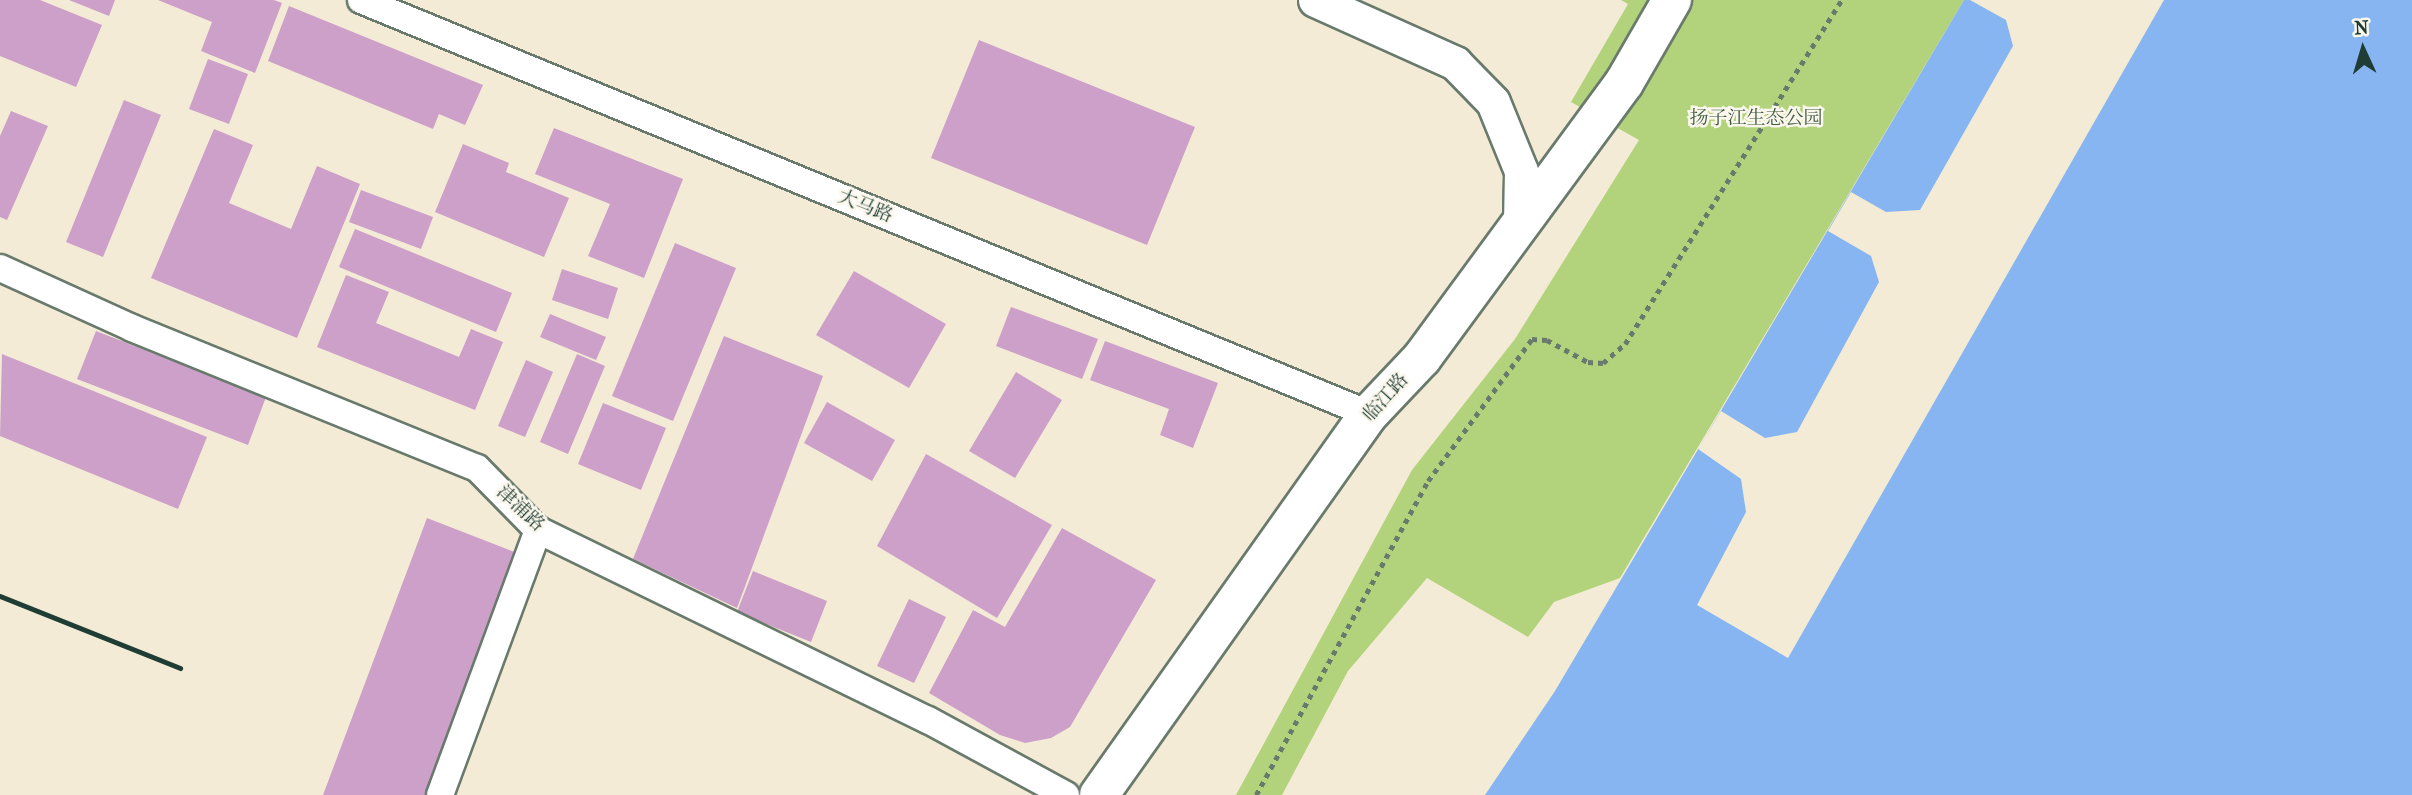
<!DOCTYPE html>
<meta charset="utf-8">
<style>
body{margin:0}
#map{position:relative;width:2412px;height:795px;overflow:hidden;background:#f3ebd5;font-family:"IM FELL French Canon","Noto Serif SC",serif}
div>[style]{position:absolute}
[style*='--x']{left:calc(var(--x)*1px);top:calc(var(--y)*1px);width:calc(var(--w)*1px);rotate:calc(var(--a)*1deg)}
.green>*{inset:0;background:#b2d37b}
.water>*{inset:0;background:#86b5f1}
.pier>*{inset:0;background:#f3ebd5}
.building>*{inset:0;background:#cda0c9}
.path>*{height:4.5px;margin-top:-2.25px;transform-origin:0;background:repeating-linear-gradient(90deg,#697a6c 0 5px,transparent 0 10px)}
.roads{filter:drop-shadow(2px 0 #697a6c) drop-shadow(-2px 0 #697a6c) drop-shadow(0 2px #697a6c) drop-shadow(0 -2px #697a6c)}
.pedestrian>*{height:26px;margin:-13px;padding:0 13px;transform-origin:13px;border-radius:13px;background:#fff}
.minor>*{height:33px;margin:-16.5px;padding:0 16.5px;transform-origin:16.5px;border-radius:16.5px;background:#fff}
.tertiary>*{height:38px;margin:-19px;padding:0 19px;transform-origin:19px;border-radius:19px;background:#fff}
.rail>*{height:5px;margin:-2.5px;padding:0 2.5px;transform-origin:2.5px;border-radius:2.5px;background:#1f3d34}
span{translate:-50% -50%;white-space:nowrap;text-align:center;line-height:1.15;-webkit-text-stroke:5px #fbf7ec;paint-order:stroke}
.park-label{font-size:19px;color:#3c5b42}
.street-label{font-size:19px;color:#1f3d34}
.north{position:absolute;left:2328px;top:14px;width:70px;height:70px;-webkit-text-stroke:5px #fbf7ec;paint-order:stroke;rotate:356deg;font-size:19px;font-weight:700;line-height:28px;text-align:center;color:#1f3d34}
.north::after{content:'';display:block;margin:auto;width:24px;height:32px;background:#1f3d34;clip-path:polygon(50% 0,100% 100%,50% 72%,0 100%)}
</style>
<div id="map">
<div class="green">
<div style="clip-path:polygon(1621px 0,1964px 0,1620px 578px,1554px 602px,1528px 637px,1427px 578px,1348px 671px,1282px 795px,1236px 795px,1412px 470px,1515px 339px,1639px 140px,1571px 102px,1628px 4px)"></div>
</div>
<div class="water">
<div style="clip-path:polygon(1964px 0,2412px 0,2412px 795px,1485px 795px,1555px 691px)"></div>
</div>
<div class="pier">
<div style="clip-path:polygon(1970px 0,2164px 0,1788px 658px,1697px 605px,1746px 512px,1741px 479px,1698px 449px,1721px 411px,1765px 438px,1797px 432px,1879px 282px,1871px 256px,1828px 231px,1851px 192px,1886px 212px,1920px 210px,2013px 46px,2006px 20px)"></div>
</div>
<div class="building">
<div style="clip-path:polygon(0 0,40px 0,102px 25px,76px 87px,0 56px)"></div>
<div style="clip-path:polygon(69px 0,115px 0,109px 16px)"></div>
<div style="clip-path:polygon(158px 0,274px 0,282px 3px,255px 73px,201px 51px,212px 22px)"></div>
<div style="clip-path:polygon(289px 6px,483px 85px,465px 125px,439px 114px,433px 129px,268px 61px)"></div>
<div style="clip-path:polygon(979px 40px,1195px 127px,1147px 245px,931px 158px)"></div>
<div style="clip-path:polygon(208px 59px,248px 74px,229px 124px,189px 109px)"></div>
<div style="clip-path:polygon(124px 100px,161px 115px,103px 257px,66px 242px)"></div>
<div style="clip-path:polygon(11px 111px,48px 126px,7px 220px,0 217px,0 136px)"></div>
<div style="clip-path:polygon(554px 128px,683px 179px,644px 278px,588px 256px,610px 204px,535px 174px)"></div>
<div style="clip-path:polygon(214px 129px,253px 145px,229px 203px,291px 229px,317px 166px,360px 184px,297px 338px,151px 278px)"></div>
<div style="clip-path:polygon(463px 144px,509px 163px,506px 172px,569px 198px,544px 257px,435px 212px)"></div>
<div style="clip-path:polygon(361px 190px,433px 217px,421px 249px,349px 222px)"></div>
<div style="clip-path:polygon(355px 229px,512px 293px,496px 332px,339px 267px)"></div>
<div style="clip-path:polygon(675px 243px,736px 268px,673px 421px,612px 396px)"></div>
<div style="clip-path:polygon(562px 269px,618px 288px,608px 319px,552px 300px)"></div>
<div style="clip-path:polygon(854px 271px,946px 324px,909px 388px,816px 335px)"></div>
<div style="clip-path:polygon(346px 275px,389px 292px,376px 323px,459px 357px,471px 329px,503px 342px,475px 410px,317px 347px)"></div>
<div style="clip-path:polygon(1011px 307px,1098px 339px,1082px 379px,996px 346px)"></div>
<div style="clip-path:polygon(550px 314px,606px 337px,596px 360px,540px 337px)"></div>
<div style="clip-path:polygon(96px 331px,266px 397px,248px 445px,77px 379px)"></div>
<div style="clip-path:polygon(724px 336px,823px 376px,737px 608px,633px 559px)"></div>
<div style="clip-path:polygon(1105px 341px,1218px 383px,1193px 448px,1160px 435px,1169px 409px,1090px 380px)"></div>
<div style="clip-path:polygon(2px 354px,207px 437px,178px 509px,0 436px)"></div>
<div style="clip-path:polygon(577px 354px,605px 366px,568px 454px,540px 442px)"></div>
<div style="clip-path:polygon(526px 360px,553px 372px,525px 437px,498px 426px)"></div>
<div style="clip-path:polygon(1016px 372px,1062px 400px,1015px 478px,969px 451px)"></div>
<div style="clip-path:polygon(827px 402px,895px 440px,872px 481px,804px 443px)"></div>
<div style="clip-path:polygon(603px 403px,666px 428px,641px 490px,578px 464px)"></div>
<div style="clip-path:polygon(926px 454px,1052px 525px,997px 618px,877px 546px)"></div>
<div style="clip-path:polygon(427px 518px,527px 557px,440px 795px,323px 795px)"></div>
<div style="clip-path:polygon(1062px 528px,1156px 580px,1070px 727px,1051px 738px,1025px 743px,1000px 735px,929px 693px,973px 610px,1005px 627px)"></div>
<div style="clip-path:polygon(753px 571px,827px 601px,811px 642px,737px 612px)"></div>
<div style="clip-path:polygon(909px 599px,946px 617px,914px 683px,877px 666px)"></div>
</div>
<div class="path">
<div style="--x:1256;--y:795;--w:358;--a:-61.3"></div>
<div style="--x:1428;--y:481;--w:176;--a:-53.8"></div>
<div style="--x:1532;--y:339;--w:15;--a:4"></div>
<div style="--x:1547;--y:340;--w:47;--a:28.2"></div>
<div style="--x:1588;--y:362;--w:15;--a:4"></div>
<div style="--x:1603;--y:363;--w:29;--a:-41"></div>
<div style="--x:1625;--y:344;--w:407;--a:-57.8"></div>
</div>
<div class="roads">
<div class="pedestrian">
<div style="--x:361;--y:0;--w:1090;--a:22.33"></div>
<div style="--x:0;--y:268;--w:145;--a:24.4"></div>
<div style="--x:132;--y:328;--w:372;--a:22.1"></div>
<div style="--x:477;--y:468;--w:87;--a:45.5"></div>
<div style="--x:538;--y:530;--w:434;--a:26"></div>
<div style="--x:928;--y:720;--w:157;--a:28.5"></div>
<div style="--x:440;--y:795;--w:283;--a:-69.7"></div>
</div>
<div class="minor">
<div style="--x:1315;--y:0;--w:154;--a:24.2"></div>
<div style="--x:1455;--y:63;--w:54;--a:45.7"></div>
<div style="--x:1493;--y:102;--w:74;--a:67.9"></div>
<div style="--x:1521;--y:171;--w:54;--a:91.1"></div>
</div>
<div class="tertiary">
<div style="--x:1099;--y:795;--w:467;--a:-54.7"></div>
<div style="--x:1369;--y:414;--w:77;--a:-46.6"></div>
<div style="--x:1422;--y:358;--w:341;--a:-53.7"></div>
<div style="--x:1624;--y:83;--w:96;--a:-60"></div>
</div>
</div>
<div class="rail">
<div style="--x:0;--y:596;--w:194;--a:21.8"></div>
</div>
<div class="park-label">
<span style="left:1756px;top:119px">扬子江生态公园</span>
</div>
<div class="street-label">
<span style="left:865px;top:207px;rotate:22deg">大马路</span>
<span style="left:1386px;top:398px;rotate:-48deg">临江路</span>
<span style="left:520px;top:509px;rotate:43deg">津浦路</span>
</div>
<div class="north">N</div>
</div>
